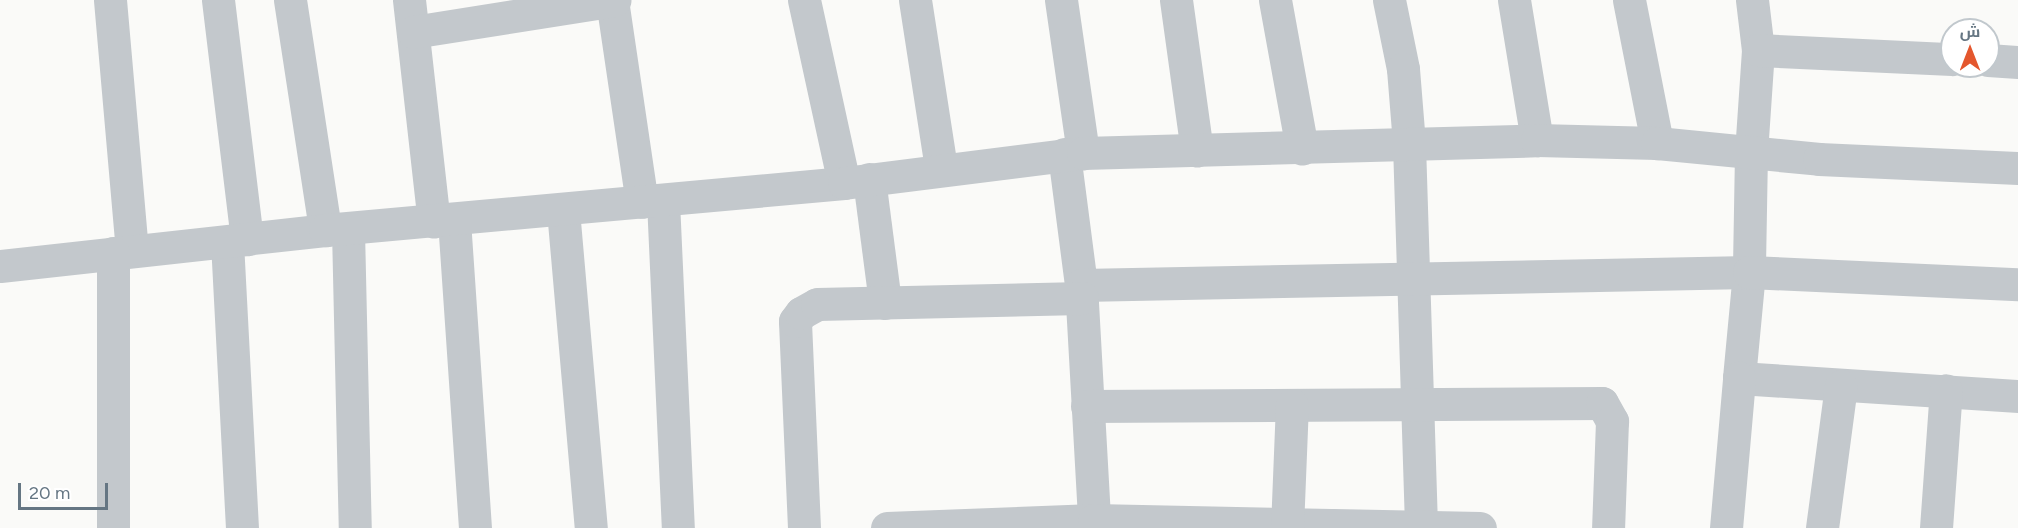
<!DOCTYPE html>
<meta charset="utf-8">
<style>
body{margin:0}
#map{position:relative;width:2018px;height:528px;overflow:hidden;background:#fafaf8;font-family:Figtree,Cairo,sans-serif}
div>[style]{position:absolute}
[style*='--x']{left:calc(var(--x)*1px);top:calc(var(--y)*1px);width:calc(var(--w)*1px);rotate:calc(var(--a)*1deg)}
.minor>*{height:33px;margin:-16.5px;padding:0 16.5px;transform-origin:16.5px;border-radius:16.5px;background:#c3c8cc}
span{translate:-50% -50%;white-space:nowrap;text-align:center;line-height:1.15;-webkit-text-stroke:6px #fff;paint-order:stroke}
.north{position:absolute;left:1940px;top:18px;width:60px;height:60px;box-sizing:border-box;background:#fff;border:2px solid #c1c8cd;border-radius:50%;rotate:0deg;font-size:16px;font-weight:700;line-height:24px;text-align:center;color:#657683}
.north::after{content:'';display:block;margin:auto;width:21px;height:27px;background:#e4572e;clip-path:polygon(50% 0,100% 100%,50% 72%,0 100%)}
.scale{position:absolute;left:18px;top:483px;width:90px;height:27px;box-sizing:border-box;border:3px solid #657683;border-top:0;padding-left:8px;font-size:18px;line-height:21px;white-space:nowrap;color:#657683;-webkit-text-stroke:4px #fff;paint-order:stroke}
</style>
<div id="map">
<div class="minor">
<div style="--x:110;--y:0;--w:252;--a:85"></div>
<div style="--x:218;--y:0;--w:241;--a:83.1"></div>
<div style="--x:290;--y:0;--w:233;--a:81.3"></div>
<div style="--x:409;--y:0;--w:223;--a:83.6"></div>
<div style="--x:612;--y:0;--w:204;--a:81.6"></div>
<div style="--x:804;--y:0;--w:187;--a:77.7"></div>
<div style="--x:915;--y:0;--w:170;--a:81.2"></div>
<div style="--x:1061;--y:0;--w:155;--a:81.8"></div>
<div style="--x:1176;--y:0;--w:152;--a:82.1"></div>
<div style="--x:1275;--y:0;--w:151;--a:79.7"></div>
<div style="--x:1389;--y:0;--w:70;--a:78.5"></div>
<div style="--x:1403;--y:69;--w:75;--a:85.4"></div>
<div style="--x:1409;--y:144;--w:382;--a:88.2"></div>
<div style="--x:1514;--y:0;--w:142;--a:80.7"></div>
<div style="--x:1629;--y:0;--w:146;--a:78.9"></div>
<div style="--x:1752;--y:0;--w:50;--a:83.2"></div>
<div style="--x:1758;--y:50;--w:102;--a:93.9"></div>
<div style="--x:1751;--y:152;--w:120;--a:91"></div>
<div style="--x:1749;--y:272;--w:106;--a:95.4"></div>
<div style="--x:1739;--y:378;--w:280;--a:3.7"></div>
<div style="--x:413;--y:32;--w:204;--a:-9"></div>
<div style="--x:1758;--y:50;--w:194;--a:2.7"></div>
<div style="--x:1988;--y:60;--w:30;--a:4"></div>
<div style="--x:1064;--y:154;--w:132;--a:82.6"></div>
<div style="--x:1081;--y:285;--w:235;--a:86.8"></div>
<div style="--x:869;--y:179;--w:125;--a:82.6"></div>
<div style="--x:663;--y:201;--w:327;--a:87.4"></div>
<div style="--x:563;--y:210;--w:319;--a:85"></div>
<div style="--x:454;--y:220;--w:309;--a:86.1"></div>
<div style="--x:348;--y:230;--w:298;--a:88.7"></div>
<div style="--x:227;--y:242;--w:286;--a:87"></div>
<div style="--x:0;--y:266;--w:327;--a:-6.3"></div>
<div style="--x:325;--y:230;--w:521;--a:-5.17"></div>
<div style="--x:844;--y:183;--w:241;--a:-7.2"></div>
<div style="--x:1083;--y:153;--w:454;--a:-1.6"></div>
<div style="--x:1537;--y:140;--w:120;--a:1.4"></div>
<div style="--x:1657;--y:143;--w:163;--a:5.6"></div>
<div style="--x:1819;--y:159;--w:199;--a:2.6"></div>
<div style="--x:1081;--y:285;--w:668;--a:-1.11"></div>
<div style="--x:1749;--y:272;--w:269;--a:2.6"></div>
<div style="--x:1087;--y:406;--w:515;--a:-0.33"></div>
<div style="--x:1602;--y:403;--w:21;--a:61"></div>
<div style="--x:1612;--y:421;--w:107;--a:92.1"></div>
<div style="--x:113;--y:528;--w:275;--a:-90"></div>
<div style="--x:804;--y:528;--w:207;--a:-92.5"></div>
<div style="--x:795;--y:321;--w:10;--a:-53"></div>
<div style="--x:801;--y:313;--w:18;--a:-29"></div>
<div style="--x:817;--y:304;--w:265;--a:-1.3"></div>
<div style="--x:887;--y:528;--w:207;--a:-2.2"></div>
<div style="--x:1094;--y:520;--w:386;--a:1.2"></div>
<div style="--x:1287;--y:528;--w:123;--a:-87.7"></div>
<div style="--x:1726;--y:528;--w:151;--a:-85"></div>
<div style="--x:1822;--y:528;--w:143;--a:-82.4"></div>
<div style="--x:1936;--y:528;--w:138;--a:-85.9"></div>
</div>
<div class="north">ش</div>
<div class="scale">20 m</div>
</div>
